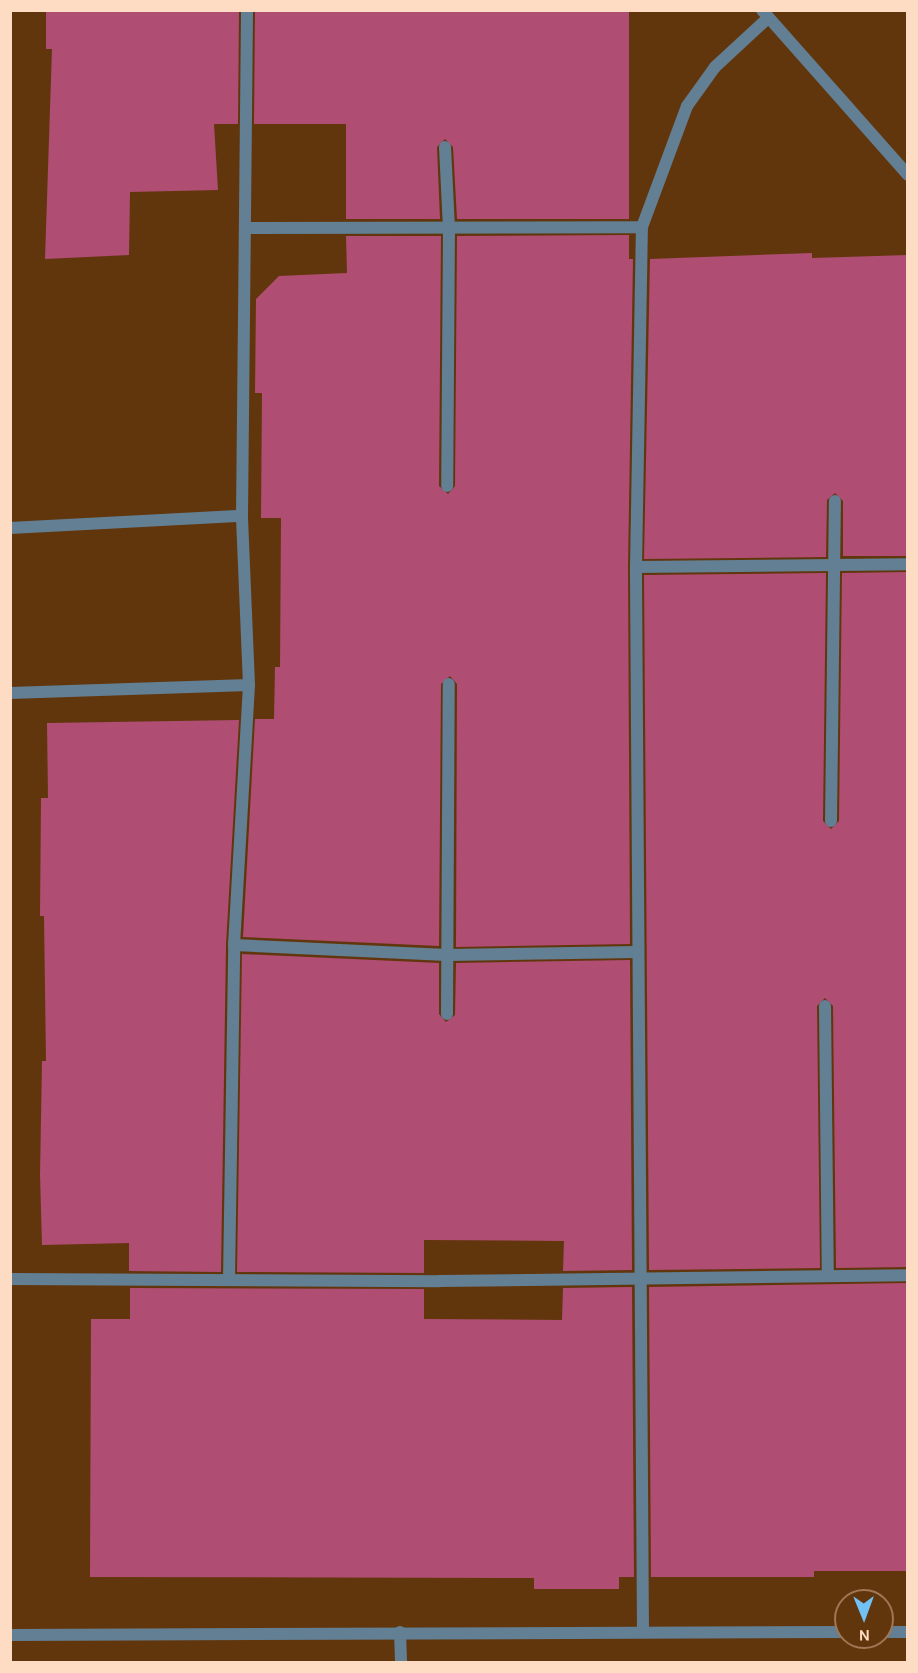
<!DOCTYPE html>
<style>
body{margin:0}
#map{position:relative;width:918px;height:1673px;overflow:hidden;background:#62360d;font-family:Karla,sans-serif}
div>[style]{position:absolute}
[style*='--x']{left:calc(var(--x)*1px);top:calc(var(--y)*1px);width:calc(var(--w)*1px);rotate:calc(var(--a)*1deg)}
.building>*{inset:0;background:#af4e72}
.service>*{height:12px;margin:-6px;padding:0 6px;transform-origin:6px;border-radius:6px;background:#627f94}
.minor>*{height:12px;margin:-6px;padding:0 6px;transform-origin:6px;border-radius:6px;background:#627f94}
span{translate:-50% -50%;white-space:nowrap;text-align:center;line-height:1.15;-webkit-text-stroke:5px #62360d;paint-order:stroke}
.frame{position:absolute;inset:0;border:12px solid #fedcc3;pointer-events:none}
.north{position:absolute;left:834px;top:1589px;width:60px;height:60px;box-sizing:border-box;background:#62360d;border:2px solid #a07856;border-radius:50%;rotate:179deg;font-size:16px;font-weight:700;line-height:24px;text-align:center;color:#fedcc3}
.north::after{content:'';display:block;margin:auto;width:21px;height:27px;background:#71c1f5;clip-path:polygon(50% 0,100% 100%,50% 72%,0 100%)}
</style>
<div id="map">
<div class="building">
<div style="clip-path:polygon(46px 10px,239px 10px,238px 124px,214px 124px,218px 190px,130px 192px,129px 255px,45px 259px,52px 49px,46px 49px)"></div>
<div style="clip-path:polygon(255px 10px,629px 10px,629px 219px,457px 219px,453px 147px,445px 139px,437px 147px,440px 219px,346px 219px,346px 124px,254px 124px)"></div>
<div style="clip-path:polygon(629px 235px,629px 259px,633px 259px,628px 567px,630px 944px,456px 947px,457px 684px,450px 676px,441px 684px,439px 946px,243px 937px,255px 719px,274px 719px,275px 667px,280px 667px,281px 518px,261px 518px,262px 393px,255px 393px,256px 299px,279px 276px,347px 273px,346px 236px,441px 236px,439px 486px,448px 494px,455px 486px,457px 236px)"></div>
<div style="clip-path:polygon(812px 253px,812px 258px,908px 255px,908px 556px,843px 556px,843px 501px,835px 493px,827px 500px,826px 557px,644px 559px,650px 259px)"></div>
<div style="clip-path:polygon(908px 572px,908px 1267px,836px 1268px,833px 1006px,825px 998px,817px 1006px,820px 1268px,649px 1270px,644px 575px,826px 573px,823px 821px,831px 829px,839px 821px,842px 573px)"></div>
<div style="clip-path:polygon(239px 720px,226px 945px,221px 1272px,129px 1271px,129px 1243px,42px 1245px,40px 1175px,42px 1061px,46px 1061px,44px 916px,40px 916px,41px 798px,48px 798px,47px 723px)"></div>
<div style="clip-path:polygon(242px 954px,439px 963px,439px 1014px,446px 1022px,455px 1015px,456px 963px,630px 960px,632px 1270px,563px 1271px,564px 1241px,424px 1240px,424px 1273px,237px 1272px)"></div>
<div style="clip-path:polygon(908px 1283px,908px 1571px,814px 1571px,814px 1577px,651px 1577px,649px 1287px)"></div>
<div style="clip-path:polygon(632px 1287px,634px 1577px,619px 1577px,619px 1589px,534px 1589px,534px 1578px,90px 1577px,91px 1319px,130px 1319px,130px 1288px,424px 1289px,424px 1319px,562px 1320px,563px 1288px)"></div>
</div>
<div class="service">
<div style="--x:10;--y:528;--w:232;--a:-3"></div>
<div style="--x:10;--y:693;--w:239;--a:-1.9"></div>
</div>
<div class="minor">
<div style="--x:762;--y:10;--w:220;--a:48.5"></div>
<div style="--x:445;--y:147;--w:81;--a:87.2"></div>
<div style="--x:449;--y:228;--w:258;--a:90.4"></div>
<div style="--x:247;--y:228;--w:395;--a:-0.1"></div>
<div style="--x:636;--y:567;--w:272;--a:-0.6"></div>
<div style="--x:831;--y:821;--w:320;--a:-89.3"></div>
<div style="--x:234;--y:945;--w:213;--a:2.7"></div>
<div style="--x:447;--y:955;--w:190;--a:-0.9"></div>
<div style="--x:825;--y:1006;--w:268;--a:89.4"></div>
<div style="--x:447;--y:1014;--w:330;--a:-89.7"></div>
<div style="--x:10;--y:1279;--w:429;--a:0.3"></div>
<div style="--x:439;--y:1281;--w:469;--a:-0.7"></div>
<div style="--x:229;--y:1280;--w:335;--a:-89.1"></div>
<div style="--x:234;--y:945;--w:260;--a:-86.7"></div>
<div style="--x:249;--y:685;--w:169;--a:-92.4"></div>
<div style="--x:242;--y:516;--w:506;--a:-89.43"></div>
<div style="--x:400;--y:1632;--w:30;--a:88"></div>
<div style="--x:643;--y:1632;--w:1065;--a:-90.38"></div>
<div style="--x:636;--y:567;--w:340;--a:-89"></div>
<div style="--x:642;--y:227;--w:129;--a:-69.6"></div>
<div style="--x:687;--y:106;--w:48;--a:-54.3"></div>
<div style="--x:715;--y:67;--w:72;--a:-42.8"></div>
<div style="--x:882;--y:1632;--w:26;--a:0"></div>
<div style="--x:10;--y:1635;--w:836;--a:-0.21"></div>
</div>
<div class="frame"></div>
<div class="north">N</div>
</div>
